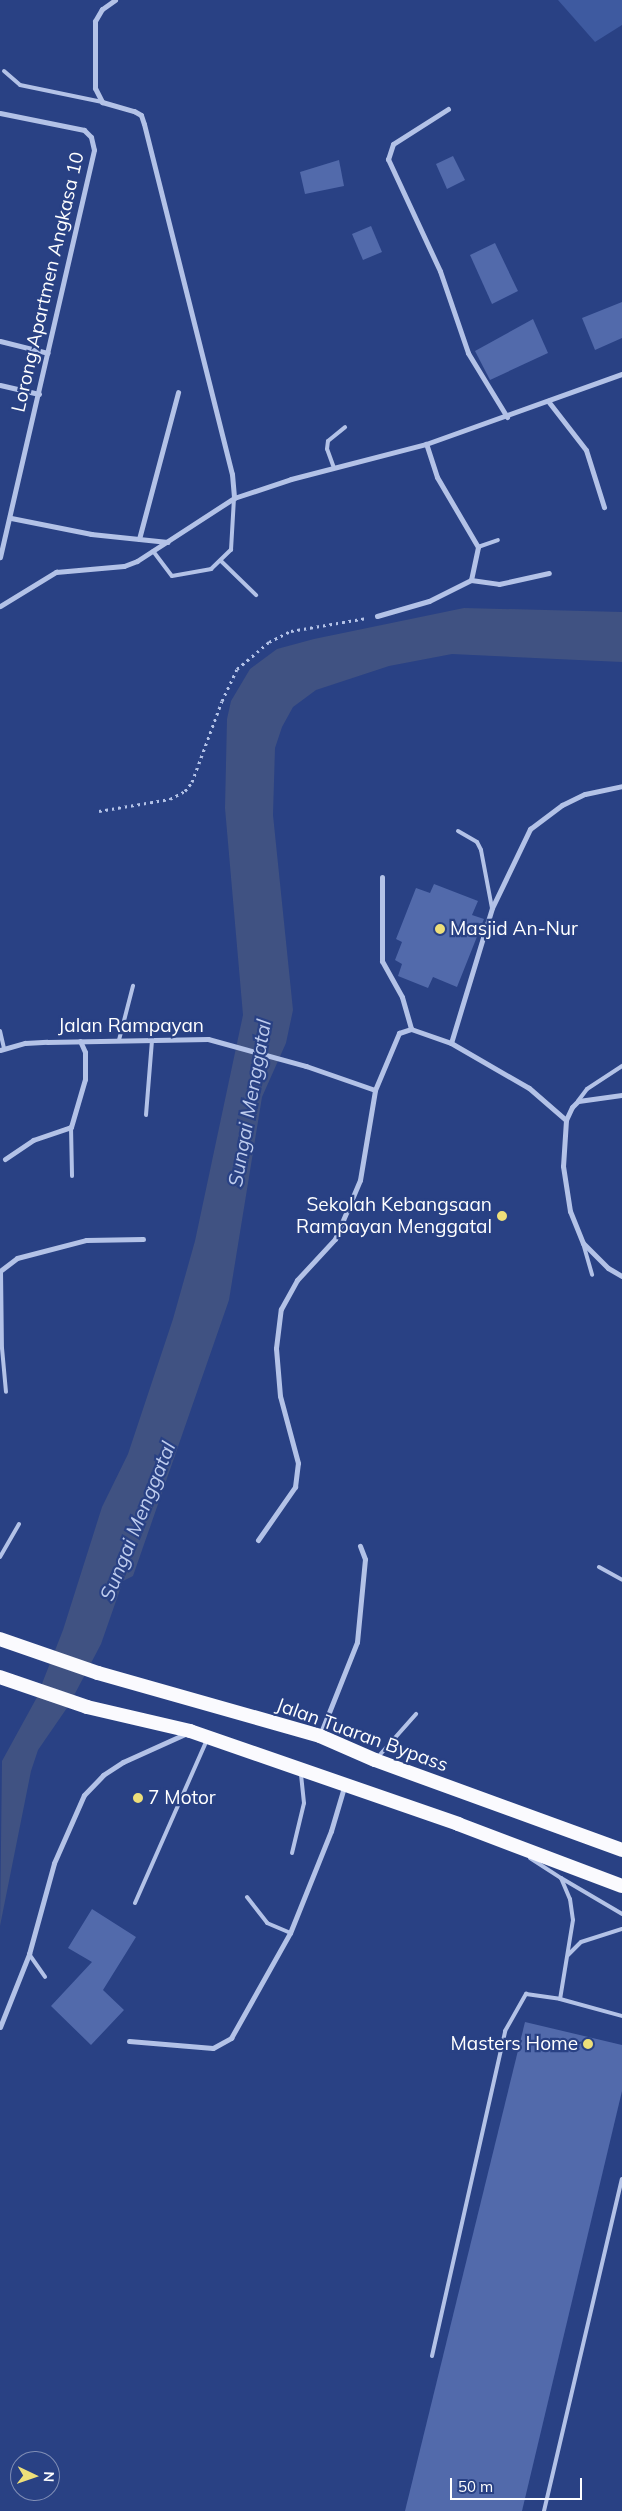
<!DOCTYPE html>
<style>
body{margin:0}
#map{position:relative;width:622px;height:2511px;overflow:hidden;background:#294184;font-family:Mulish,sans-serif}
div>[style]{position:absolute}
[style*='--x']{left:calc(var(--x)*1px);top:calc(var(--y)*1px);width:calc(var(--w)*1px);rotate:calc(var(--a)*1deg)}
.green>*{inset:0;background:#3e5aa0}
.water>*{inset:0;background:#405282}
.building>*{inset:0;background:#526aab}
.path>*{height:3px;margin-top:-1.5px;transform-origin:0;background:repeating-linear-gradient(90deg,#b3c2e7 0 2.5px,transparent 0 6.5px)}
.service>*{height:4px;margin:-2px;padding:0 2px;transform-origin:2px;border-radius:2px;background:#b3c2e7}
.minor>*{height:5px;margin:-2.5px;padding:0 2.5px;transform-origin:2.5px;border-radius:2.5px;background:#b3c2e7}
.trunk>*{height:14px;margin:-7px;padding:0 7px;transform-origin:7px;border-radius:7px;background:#fafafe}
.dots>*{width:14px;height:14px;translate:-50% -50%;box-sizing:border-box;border:2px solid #294184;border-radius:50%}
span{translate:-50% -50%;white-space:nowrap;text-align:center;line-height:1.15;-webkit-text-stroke:4.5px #294184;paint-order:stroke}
.street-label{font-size:19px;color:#fff}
.poi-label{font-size:19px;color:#fff}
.left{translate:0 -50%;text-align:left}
.right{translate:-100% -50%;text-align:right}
.water-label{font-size:20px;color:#beccee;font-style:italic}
.north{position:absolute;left:10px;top:2451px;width:50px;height:50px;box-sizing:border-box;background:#294184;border:1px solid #7f8db5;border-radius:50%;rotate:93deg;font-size:14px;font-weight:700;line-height:20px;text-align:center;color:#fff}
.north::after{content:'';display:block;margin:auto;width:18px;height:22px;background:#eedf79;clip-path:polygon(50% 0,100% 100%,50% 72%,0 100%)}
.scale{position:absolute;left:450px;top:2478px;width:132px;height:22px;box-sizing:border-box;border:2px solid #fff;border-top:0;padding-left:6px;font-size:15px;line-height:18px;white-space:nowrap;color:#fff;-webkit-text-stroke:4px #294184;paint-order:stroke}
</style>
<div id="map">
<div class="green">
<div style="clip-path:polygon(558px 0,622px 0,622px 25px,595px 42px)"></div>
</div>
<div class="water">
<div style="clip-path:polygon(464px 608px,622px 612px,622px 662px,452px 654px,389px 666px,316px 690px,293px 707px,282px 727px,275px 748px,273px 815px,293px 1010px,286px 1043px,262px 1097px,229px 1300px,133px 1576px,123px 1581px,101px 1644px,69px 1705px,38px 1750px,31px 1771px,0 1926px,2px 1761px,36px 1699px,63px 1630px,102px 1507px,128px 1454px,173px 1319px,195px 1241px,243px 1015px,225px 808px,227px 719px,231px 701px,250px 669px,277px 649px,314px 639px)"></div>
</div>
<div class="building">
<div style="clip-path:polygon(453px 156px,465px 180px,447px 189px,436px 164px)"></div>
<div style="clip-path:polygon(339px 160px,344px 186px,305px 194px,300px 172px)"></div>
<div style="clip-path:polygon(371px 226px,382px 252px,363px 260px,352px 234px)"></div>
<div style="clip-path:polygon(495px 243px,518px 291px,492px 304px,470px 255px)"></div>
<div style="clip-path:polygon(622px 302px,622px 338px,595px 350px,582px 318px)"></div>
<div style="clip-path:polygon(533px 319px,548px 353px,490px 380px,475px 351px)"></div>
<div style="clip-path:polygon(434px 884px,478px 901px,472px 915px,484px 919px,457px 987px,433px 977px,428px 988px,398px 976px,402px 964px,395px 960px,402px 942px,396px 939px,416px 888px,430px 893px)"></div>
<div style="clip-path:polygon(92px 1909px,136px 1937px,103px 1990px,124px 2010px,91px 2045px,51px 2006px,92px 1962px,68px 1948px)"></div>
<div style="clip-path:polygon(525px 2022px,622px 2045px,622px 2091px,522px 2511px,405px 2511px)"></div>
</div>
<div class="path">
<div style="--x:99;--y:811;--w:72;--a:-9.6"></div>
<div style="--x:170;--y:799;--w:17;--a:-28"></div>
<div style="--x:185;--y:791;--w:11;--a:-52"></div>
<div style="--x:192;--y:782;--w:86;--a:-69.7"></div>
<div style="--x:222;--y:701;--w:35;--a:-65"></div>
<div style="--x:237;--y:669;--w:42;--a:-40.2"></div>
<div style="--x:269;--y:642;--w:25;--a:-27"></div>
<div style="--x:291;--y:631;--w:77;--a:-9.7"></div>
</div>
<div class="service">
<div style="--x:4;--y:71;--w:21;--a:41"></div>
<div style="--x:20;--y:85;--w:84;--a:11.7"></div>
<div style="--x:334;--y:468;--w:20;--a:-110"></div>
<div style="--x:327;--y:449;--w:8;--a:-83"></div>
<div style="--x:328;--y:441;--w:22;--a:-39"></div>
<div style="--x:478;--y:547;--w:21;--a:-19"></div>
<div style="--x:153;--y:551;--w:31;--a:53"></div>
<div style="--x:172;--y:576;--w:40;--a:-10"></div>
<div style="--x:211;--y:569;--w:28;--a:-44"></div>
<div style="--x:231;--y:550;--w:52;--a:-86.7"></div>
<div style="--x:221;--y:561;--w:49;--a:44.2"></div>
<div style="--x:458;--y:831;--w:22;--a:30"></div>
<div style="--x:477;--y:842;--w:9;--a:63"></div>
<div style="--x:481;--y:850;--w:59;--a:79.3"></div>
<div style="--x:0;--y:1031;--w:17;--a:77"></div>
<div style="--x:119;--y:1040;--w:56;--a:-75.5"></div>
<div style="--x:578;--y:1101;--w:15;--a:-53"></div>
<div style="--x:587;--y:1089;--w:42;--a:-33.3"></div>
<div style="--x:146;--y:1115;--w:75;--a:-85.4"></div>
<div style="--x:71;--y:1127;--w:49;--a:88.8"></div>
<div style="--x:583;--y:1243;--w:33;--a:74"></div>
<div style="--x:1;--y:1271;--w:77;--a:89.3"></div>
<div style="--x:2;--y:1348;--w:44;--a:84.8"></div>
<div style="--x:0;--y:1557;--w:38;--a:-60"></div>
<div style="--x:599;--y:1567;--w:26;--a:29"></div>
<div style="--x:377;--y:1758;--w:59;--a:-48.4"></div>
<div style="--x:292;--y:1853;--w:51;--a:-76.5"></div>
<div style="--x:304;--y:1803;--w:29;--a:-96"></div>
<div style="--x:530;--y:1858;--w:37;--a:33"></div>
<div style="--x:561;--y:1878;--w:23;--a:67"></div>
<div style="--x:570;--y:1899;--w:21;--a:82"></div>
<div style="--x:573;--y:1920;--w:80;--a:99.3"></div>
<div style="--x:560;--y:1999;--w:64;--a:15.3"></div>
<div style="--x:561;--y:1878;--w:71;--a:30.5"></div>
<div style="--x:247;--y:1897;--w:33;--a:52"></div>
<div style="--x:267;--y:1923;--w:25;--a:23"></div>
<div style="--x:135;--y:1903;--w:178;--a:-66.2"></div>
<div style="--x:29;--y:1954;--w:28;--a:55"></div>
<div style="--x:568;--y:1955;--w:18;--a:-45"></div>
<div style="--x:581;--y:1942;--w:43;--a:-17.6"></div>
<div style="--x:432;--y:2356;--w:333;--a:-77.3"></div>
<div style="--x:505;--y:2031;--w:43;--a:-60.4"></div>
<div style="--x:526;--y:1994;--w:34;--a:8"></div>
<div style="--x:544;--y:2511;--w:341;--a:-76.8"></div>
</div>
<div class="minor">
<div style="--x:115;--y:0;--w:16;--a:145"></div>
<div style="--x:102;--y:9;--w:14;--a:120"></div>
<div style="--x:95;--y:21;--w:67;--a:90"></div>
<div style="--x:95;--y:88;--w:16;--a:63"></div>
<div style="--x:102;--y:102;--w:33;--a:16"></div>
<div style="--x:134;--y:111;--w:8;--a:30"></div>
<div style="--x:141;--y:115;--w:9;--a:72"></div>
<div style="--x:144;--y:124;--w:361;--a:75.9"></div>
<div style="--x:232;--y:474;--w:24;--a:85"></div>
<div style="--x:448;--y:109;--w:65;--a:147.5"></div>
<div style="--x:393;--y:144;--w:16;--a:108"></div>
<div style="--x:388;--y:159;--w:123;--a:65.1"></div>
<div style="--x:440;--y:271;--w:87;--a:71.1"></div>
<div style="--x:468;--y:353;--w:75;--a:58.6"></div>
<div style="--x:0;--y:113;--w:86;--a:11.4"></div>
<div style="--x:84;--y:130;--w:10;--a:45"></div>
<div style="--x:91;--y:137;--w:13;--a:77"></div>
<div style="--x:94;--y:150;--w:418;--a:103"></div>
<div style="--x:0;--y:341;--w:49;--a:14"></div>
<div style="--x:0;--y:385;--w:40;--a:13"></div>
<div style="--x:548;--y:401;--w:62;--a:52.2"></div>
<div style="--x:586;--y:450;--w:60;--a:72.5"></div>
<div style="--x:11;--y:518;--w:82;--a:11.3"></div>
<div style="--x:91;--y:534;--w:77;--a:5.9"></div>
<div style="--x:139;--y:539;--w:152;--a:-75.1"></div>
<div style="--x:471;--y:580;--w:28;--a:8"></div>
<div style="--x:499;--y:584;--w:51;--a:-12.4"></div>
<div style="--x:0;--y:606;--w:66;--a:-31.3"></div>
<div style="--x:56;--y:572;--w:68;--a:-5"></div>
<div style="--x:124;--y:566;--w:14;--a:-21"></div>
<div style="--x:137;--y:561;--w:116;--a:-33"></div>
<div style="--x:234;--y:498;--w:60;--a:-18.4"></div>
<div style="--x:291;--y:479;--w:139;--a:-14.5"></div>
<div style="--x:426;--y:444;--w:208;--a:-19.7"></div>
<div style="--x:377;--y:616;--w:54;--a:-16.1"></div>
<div style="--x:429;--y:601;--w:47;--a:-26.6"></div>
<div style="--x:471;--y:580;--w:34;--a:-78"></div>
<div style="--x:478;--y:547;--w:81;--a:-120.4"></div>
<div style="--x:437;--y:477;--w:35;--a:-108"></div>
<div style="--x:382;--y:877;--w:84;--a:90"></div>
<div style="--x:382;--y:961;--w:41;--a:60.9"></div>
<div style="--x:402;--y:997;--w:33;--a:74"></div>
<div style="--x:451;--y:1043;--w:141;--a:-73.1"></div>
<div style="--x:492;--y:908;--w:88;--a:-64.3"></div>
<div style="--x:530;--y:829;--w:40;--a:-37"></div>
<div style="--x:562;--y:805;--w:25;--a:-26"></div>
<div style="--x:585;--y:794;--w:38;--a:-12"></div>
<div style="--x:0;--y:1050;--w:26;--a:-16"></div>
<div style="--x:25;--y:1043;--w:22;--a:-3"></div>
<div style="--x:47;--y:1042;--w:161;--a:-1.1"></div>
<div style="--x:208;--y:1039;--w:102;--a:15.4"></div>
<div style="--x:306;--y:1066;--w:73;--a:19.2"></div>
<div style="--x:622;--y:1095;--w:44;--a:172.2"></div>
<div style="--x:578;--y:1101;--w:8;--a:135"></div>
<div style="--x:572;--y:1107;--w:14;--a:115"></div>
<div style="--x:566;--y:1120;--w:46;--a:93.7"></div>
<div style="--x:563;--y:1166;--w:46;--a:81.2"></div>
<div style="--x:570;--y:1211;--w:35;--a:68"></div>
<div style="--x:583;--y:1243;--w:35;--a:45"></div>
<div style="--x:608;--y:1268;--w:16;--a:30"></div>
<div style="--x:5;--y:1159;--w:34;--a:-34"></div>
<div style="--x:33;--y:1140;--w:40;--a:-18.9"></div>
<div style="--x:71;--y:1127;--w:50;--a:-73.7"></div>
<div style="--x:85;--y:1079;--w:27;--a:-90"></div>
<div style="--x:85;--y:1052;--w:12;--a:-114"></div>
<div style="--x:0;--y:1271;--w:21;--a:-37"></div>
<div style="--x:17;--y:1258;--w:71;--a:-14.6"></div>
<div style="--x:86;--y:1240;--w:57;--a:-1"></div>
<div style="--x:258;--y:1540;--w:65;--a:-55.1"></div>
<div style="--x:295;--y:1487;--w:24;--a:-83"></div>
<div style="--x:298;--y:1463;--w:69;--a:-105"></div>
<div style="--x:280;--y:1396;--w:48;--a:-94.8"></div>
<div style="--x:276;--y:1348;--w:39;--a:-83"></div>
<div style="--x:281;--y:1309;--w:33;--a:-61"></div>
<div style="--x:297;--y:1280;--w:56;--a:-47.2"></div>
<div style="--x:335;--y:1239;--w:64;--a:-67"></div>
<div style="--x:360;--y:1180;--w:91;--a:-80.5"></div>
<div style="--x:375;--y:1090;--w:62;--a:-67.2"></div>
<div style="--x:399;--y:1033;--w:13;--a:-18"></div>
<div style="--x:411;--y:1029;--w:42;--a:19.3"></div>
<div style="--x:451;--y:1043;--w:90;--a:30"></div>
<div style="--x:529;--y:1088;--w:49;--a:40.9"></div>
<div style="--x:320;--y:1735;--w:100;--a:-68.3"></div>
<div style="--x:357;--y:1642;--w:83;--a:-84.5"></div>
<div style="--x:365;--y:1559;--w:14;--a:-111"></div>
<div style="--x:0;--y:2027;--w:79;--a:-68.3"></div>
<div style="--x:29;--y:1954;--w:94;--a:-74.6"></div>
<div style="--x:54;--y:1863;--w:74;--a:-66.2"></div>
<div style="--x:84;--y:1795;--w:28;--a:-46"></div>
<div style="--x:103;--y:1775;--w:24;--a:-33"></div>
<div style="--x:123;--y:1762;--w:68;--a:-24.3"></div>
<div style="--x:129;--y:2041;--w:84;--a:4.8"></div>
<div style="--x:213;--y:2048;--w:21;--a:-29"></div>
<div style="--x:231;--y:2038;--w:120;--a:-60.7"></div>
<div style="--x:290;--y:1933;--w:110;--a:-68.1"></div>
<div style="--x:331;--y:1831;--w:46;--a:-73.5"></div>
</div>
<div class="trunk">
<div style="--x:0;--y:1639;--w:104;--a:19.1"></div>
<div style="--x:98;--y:1673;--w:231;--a:15.8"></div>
<div style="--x:320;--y:1736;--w:60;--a:23.6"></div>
<div style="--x:375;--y:1760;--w:263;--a:20"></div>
<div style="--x:0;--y:1677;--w:92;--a:19"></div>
<div style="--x:87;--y:1707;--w:106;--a:13.1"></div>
<div style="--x:190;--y:1731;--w:284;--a:19.1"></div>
<div style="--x:458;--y:1824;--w:175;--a:20.7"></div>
</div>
<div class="dots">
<div style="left:440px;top:929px;background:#eedf79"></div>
<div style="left:502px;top:1216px;background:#eedf79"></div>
<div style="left:138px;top:1798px;background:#eedf79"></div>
<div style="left:588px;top:2044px;background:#eedf79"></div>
</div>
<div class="street-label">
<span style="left:48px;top:282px;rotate:-77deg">Lorong Apartmen Angkasa 10</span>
<span style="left:131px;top:1026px">Jalan Rampayan</span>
<span style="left:362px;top:1735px;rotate:20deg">Jalan Tuaran Bypass</span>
</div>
<div class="poi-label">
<span class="left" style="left:450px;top:929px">Masjid An-Nur</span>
<span class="right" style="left:492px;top:1216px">Sekolah Kebangsaan<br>Rampayan Menggatal</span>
<span class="left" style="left:148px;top:1798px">7 Motor</span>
<span class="right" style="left:578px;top:2044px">Masters Home</span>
</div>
<div class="water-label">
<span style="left:249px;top:1103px;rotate:-80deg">Sungai Menggatal</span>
<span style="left:137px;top:1521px;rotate:-68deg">Sungai Menggatal</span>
</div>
<div class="north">N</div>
<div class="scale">50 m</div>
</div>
